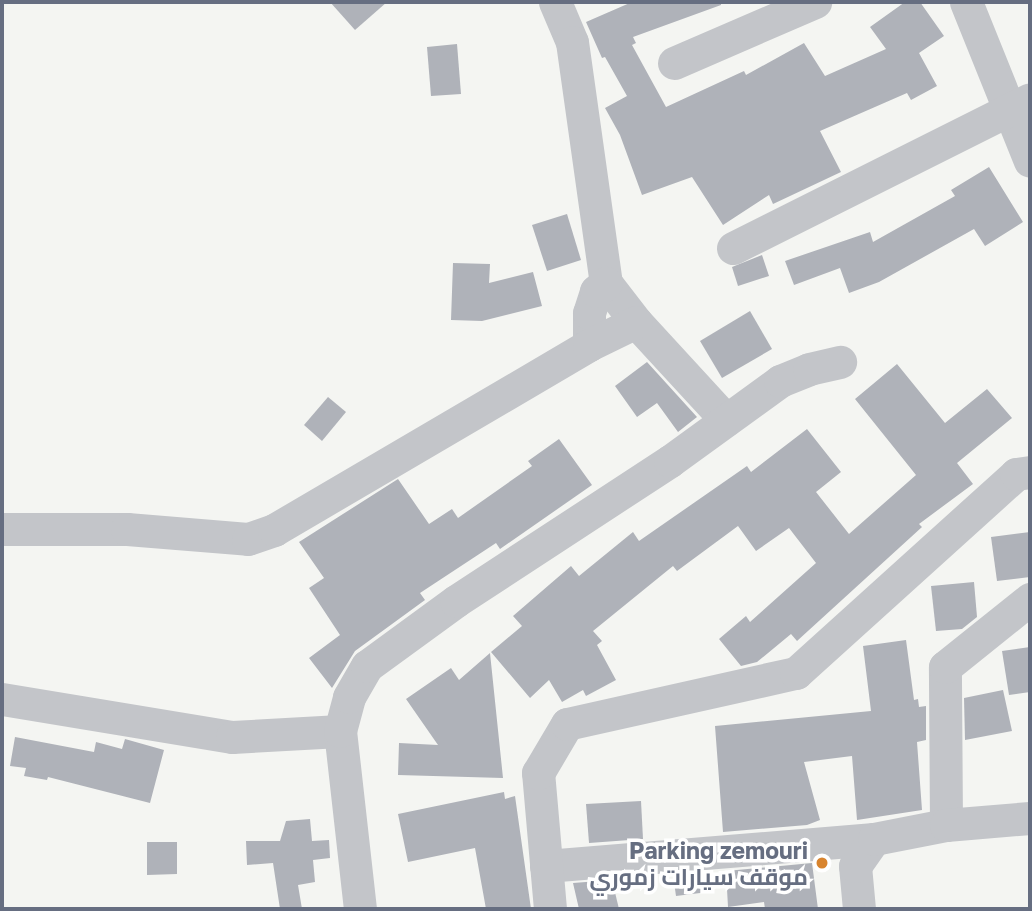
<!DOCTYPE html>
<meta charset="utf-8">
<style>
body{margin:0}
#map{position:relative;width:1032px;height:911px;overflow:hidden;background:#f4f5f2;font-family:"Golos Text",Cairo,sans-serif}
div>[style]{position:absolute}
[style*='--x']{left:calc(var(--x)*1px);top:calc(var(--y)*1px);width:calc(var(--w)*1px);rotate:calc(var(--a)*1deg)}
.building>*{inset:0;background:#afb2b9}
.minor>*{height:33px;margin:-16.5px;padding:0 16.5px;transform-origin:16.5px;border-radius:16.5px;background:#c3c5c9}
.dots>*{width:19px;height:19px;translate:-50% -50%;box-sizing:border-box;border:4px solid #fff;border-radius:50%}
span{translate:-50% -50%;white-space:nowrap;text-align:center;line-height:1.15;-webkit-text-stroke:7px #fff;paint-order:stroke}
.poi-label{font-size:23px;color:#666e81;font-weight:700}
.right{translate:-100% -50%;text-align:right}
.frame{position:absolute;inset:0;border:4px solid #666e81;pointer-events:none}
</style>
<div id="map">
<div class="building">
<div style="clip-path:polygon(330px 2px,387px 2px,355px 30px)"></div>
<div style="clip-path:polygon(632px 2px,721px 2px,721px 5px,633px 37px,636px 43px,632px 45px,666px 107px,744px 71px,746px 75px,804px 43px,825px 76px,886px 49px,870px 27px,905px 2px,920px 2px,944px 36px,919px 53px,937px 86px,911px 100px,907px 93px,820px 131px,841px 172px,773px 204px,769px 195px,723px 225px,692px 177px,642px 195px,620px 135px,605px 108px,627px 96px,605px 57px,602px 58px,586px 22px)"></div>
<div style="clip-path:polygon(457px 44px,461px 94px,431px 96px,427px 47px)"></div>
<div style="clip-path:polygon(989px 167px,1023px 222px,985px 246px,974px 229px,879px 282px,849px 293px,840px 268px,794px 285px,785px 261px,870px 232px,873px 242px,955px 196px,951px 190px)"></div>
<div style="clip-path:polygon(567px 214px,581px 260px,547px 271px,532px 225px)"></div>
<div style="clip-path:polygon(762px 255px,769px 276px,738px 286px,732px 267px)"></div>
<div style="clip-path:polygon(453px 263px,490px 264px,489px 283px,533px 272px,542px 306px,482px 321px,451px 320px)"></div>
<div style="clip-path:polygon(750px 311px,772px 349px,722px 378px,700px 341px)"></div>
<div style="clip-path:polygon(647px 362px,697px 417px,678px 432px,657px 403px,637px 417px,615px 386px)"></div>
<div style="clip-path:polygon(897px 364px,945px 423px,987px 389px,1012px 418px,957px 463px,973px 484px,919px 524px,922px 527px,797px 641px,791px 634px,757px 662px,741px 666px,719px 639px,746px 616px,750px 622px,816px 563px,789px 528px,756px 551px,738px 526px,677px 571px,673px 566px,593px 631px,602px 641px,597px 645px,616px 680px,586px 696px,583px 690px,562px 702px,549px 680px,530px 698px,491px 652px,522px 626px,513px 616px,571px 566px,579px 576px,633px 532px,639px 541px,747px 466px,751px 472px,807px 429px,841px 472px,816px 492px,849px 534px,916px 475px,855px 399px)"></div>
<div style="clip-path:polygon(328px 397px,346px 412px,322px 441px,304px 425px)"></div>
<div style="clip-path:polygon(559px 439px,592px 485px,500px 549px,496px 543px,420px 593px,425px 600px,355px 651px,332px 688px,309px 658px,340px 635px,309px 588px,324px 578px,299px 542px,398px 479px,429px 524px,452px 509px,458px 518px,532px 466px,528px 461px)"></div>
<div style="clip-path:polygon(1030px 532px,1030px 577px,997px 581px,991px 537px)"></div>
<div style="clip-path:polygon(974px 582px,977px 617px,962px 629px,936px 631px,931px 586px)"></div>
<div style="clip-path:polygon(906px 640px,914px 700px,918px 699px,919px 707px,926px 706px,926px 740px,917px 742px,922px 810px,857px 820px,852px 756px,804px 762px,820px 820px,807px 825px,723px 832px,715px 726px,871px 711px,863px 646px)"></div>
<div style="clip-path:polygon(1030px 647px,1030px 692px,1009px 695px,1002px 651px)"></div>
<div style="clip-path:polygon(490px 653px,503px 778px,398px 775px,399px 743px,438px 745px,406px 699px,451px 668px,459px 680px)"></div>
<div style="clip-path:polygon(1003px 690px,1012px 731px,965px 740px,964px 698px)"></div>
<div style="clip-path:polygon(15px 737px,94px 752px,96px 742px,122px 749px,125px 739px,164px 750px,150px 803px,48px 777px,47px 780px,24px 776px,26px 768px,10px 766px)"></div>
<div style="clip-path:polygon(504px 792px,505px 799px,515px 796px,531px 909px,486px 909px,475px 848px,408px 862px,398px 814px)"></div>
<div style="clip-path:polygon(641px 801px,643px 839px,589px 843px,586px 804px)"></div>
<div style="clip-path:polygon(310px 819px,312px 841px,329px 840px,330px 858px,313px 860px,315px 882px,298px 885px,302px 909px,280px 909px,273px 863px,247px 865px,246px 841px,280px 841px,286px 821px)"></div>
<div style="clip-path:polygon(147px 842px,177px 842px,177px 874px,147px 875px)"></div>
<div style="clip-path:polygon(812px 863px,818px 909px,765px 909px,764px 902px,728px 907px,726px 871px)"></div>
<div style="clip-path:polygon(703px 872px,708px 892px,676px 896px,673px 875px)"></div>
<div style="clip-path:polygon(612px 880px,619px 909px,579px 909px,573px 883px)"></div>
</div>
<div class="minor">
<div style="--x:555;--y:2;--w:43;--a:67"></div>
<div style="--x:572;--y:42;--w:243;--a:82"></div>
<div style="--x:606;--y:283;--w:49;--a:52.4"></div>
<div style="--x:636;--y:322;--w:133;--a:47.4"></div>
<div style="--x:966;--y:2;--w:171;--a:68.1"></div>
<div style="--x:674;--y:63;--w:154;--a:-23.4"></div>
<div style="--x:733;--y:248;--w:332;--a:-26.6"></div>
<div style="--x:589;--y:345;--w:32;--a:-90"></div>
<div style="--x:589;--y:313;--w:23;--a:-72"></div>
<div style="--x:596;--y:291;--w:13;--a:-39"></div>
<div style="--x:2;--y:529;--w:125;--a:0"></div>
<div style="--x:127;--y:529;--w:121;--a:4.7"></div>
<div style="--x:248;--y:539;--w:28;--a:-19"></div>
<div style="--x:274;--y:530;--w:365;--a:-30.4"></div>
<div style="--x:589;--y:345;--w:52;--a:-26.1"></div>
<div style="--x:2;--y:699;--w:233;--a:9.4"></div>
<div style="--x:232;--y:737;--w:108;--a:-3.2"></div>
<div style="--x:946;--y:825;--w:158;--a:-90.4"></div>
<div style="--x:945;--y:667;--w:109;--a:-38.7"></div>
<div style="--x:546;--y:866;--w:329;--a:-4.7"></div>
<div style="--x:360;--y:909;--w:179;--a:-96.4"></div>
<div style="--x:340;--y:731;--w:35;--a:-75"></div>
<div style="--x:349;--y:697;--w:36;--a:-60"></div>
<div style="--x:367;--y:666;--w:110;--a:-36.1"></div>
<div style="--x:456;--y:601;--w:256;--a:-33.2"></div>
<div style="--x:670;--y:461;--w:136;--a:-36"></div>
<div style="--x:780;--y:381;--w:31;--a:-22"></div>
<div style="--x:809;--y:369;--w:32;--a:-13"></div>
<div style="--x:550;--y:909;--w:137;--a:-95"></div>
<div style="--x:538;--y:773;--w:57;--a:-59.4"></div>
<div style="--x:567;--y:724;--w:235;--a:-12.6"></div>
<div style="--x:796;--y:673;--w:297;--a:-42.1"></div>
<div style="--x:1016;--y:474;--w:14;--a:-8"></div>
<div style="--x:859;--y:909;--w:43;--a:-95.3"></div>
<div style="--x:855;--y:866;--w:33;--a:-55"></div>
<div style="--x:874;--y:839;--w:73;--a:-11"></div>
<div style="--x:946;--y:825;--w:84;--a:-4.8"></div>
</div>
<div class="dots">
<div style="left:822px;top:863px;background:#d8842e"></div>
</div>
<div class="poi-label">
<span class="right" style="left:808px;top:863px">Parking zemouri<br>موقف سيارات زموري</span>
</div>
<div class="frame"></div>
</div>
